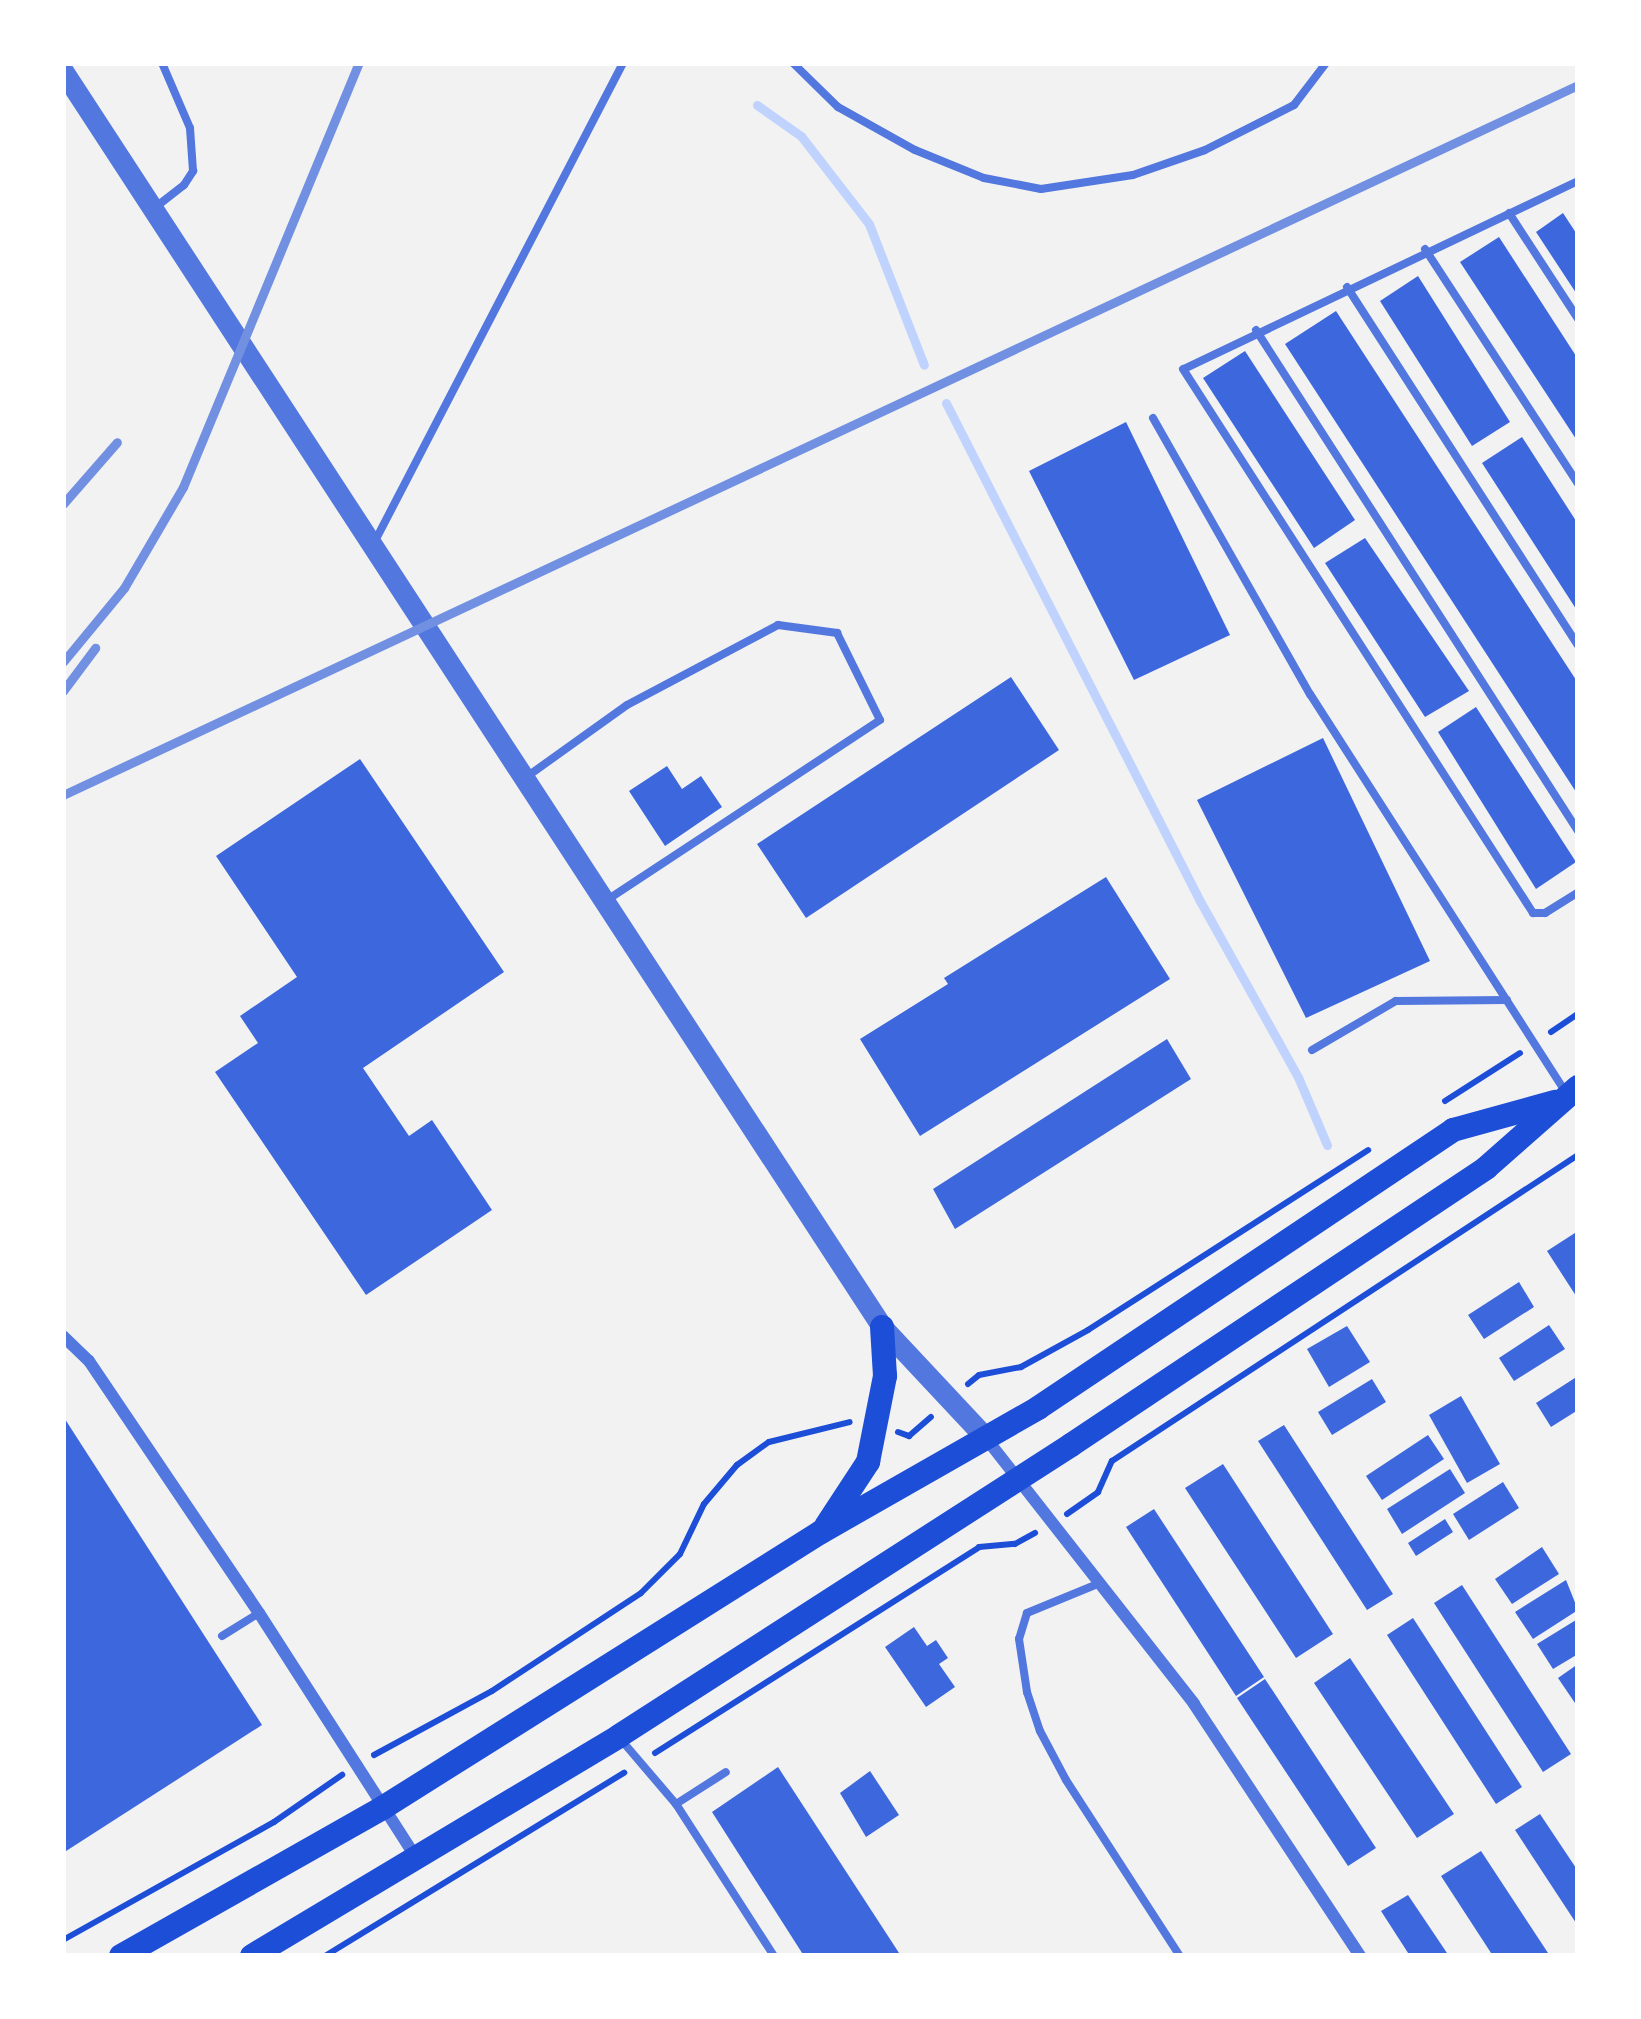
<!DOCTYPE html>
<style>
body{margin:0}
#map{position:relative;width:1641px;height:2019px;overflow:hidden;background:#f2f2f2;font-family:Montserrat,sans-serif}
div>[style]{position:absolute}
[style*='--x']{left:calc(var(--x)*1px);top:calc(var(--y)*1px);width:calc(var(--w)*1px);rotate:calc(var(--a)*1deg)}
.stream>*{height:9px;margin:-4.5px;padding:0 4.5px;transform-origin:4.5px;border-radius:4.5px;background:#bfd3fe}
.building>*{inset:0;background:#3d67dc}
.path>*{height:6px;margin:-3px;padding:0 3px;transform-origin:3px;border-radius:3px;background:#1d4ed8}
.service>*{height:8px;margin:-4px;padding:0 4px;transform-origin:4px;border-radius:4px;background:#5277de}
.minor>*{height:12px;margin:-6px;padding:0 6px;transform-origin:6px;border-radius:6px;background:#5277de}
.tertiary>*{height:21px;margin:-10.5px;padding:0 10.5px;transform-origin:10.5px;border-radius:10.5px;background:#5277de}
.primary>*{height:24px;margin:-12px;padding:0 12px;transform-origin:12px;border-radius:12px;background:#1d4ed8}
.rail>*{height:9px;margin:-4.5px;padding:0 4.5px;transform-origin:4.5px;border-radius:4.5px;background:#7290e2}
span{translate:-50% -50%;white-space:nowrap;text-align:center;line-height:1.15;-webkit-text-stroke:9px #fff;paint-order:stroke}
.frame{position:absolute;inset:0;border:66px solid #fff;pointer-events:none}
</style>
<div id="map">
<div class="stream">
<div style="--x:757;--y:105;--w:54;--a:35.2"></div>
<div style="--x:801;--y:136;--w:111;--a:52.3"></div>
<div style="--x:869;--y:224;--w:151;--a:68.7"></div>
<div style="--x:946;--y:403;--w:559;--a:62.98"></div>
<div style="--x:1200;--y:901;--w:201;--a:60.9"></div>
<div style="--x:1298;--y:1077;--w:74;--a:66.9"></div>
</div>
<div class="building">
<div style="clip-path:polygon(1563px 213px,1578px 236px,1578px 296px,1536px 232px)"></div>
<div style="clip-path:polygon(1499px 237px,1578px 359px,1578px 442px,1460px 262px)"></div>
<div style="clip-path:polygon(1418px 276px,1510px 422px,1472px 446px,1380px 301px)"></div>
<div style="clip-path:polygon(1336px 311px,1578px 683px,1578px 795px,1285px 344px)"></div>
<div style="clip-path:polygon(1245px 351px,1355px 520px,1314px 548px,1203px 378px)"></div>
<div style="clip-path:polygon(1126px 422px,1230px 635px,1134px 680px,1029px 471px)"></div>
<div style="clip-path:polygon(1522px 437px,1578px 524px,1578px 612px,1482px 463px)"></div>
<div style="clip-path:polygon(1365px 538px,1469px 691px,1425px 717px,1325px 563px)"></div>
<div style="clip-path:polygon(1011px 677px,1059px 750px,806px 918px,757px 844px)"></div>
<div style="clip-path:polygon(1476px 707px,1576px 862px,1536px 889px,1438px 732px)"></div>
<div style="clip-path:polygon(1323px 738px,1430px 961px,1306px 1018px,1197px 800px)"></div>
<div style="clip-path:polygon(360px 759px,504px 972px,363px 1068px,409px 1136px,432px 1120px,492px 1210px,366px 1295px,215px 1072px,258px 1043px,240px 1016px,297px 977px,216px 856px)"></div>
<div style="clip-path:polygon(667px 766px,682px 789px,701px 776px,722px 807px,665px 846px,629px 791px)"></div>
<div style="clip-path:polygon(1106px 877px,1170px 979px,920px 1136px,860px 1039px,948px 984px,944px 978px)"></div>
<div style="clip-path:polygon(1167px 1039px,1191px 1079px,955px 1229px,933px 1189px)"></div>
<div style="clip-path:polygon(1578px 1231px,1578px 1299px,1547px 1251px)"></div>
<div style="clip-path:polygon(1519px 1282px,1534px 1307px,1484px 1339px,1468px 1315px)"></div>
<div style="clip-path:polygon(1549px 1325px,1565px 1349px,1514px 1381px,1499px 1358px)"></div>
<div style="clip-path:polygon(1347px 1326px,1370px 1362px,1329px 1387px,1307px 1349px)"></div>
<div style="clip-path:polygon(1578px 1376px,1578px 1410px,1551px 1427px,1536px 1403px)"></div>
<div style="clip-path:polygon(1372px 1379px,1386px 1402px,1332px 1435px,1318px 1412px)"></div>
<div style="clip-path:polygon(1461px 1396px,1500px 1464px,1467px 1483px,1429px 1415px)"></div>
<div style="clip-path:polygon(63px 1416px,262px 1725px,63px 1853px)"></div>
<div style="clip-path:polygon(1284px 1425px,1393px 1594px,1367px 1610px,1258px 1441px)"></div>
<div style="clip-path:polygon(1428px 1435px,1444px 1459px,1382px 1500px,1366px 1476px)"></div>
<div style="clip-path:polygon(1223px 1464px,1333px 1634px,1296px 1658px,1185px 1488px)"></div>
<div style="clip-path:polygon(1450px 1469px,1465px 1493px,1402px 1534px,1387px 1509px)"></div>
<div style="clip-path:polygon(1503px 1482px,1519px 1508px,1469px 1540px,1453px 1514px)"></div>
<div style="clip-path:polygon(1154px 1509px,1264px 1677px,1236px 1696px,1126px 1527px)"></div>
<div style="clip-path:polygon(1445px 1519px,1453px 1532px,1416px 1556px,1408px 1543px)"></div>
<div style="clip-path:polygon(1542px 1547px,1559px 1574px,1512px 1604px,1495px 1579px)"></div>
<div style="clip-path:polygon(1566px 1580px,1578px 1610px,1533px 1639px,1515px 1612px)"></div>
<div style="clip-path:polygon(1462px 1585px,1571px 1754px,1543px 1772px,1434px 1603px)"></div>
<div style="clip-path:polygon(1413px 1618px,1522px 1787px,1496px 1804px,1387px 1635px)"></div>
<div style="clip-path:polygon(1576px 1620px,1578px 1654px,1553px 1669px,1537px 1644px)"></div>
<div style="clip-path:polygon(914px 1627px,927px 1646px,936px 1640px,948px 1658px,939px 1664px,955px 1687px,926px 1707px,885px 1647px)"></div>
<div style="clip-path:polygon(1350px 1658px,1454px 1814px,1417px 1838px,1314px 1683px)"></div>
<div style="clip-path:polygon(1578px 1664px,1578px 1701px,1575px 1703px,1558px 1678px)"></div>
<div style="clip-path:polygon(1265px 1679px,1376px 1848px,1348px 1866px,1237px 1698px)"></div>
<div style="clip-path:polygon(778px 1767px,901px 1956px,804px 1956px,712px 1812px)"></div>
<div style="clip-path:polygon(870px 1771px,899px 1815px,866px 1837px,840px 1793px)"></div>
<div style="clip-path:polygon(1540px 1814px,1578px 1871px,1578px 1926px,1515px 1830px)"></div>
<div style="clip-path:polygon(1481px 1851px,1550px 1956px,1493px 1956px,1441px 1876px)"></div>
<div style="clip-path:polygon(1408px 1895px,1449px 1956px,1410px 1956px,1381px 1911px)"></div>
</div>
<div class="path">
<div style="--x:1551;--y:1032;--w:32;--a:-34"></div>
<div style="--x:1445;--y:1101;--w:89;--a:-32.6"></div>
<div style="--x:968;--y:1384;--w:14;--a:-39"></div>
<div style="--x:979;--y:1375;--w:43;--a:-10.8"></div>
<div style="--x:1021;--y:1367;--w:77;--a:-28.9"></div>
<div style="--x:1088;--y:1330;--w:333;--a:-32.7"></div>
<div style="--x:898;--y:1432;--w:12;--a:20"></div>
<div style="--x:909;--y:1436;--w:29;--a:-41"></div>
<div style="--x:1067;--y:1514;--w:38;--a:-35"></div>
<div style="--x:1098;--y:1492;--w:34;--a:-66"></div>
<div style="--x:1112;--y:1461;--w:557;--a:-33.29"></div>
<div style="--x:655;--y:1753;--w:384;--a:-32.4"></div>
<div style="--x:979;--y:1547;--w:36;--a:-5"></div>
<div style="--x:1015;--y:1544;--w:23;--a:-29"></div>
<div style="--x:374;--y:1755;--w:134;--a:-28.5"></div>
<div style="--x:492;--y:1691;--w:178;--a:-33.3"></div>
<div style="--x:641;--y:1593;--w:55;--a:-45"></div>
<div style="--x:680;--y:1554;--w:55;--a:-64.4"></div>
<div style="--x:704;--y:1504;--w:51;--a:-49.8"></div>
<div style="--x:737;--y:1465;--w:39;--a:-36"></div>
<div style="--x:769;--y:1442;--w:83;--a:-13.9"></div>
<div style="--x:63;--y:1940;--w:242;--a:-29.2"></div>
<div style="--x:274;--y:1822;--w:83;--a:-34.7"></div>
<div style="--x:325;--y:1956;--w:351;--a:-31.5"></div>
</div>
<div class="service">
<div style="--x:793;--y:63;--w:63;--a:44.4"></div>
<div style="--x:838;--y:107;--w:88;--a:29.2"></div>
<div style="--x:915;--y:150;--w:74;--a:22.1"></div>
<div style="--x:984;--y:178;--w:58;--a:10.9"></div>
<div style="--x:1041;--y:189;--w:93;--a:-8.7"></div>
<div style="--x:1133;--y:175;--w:76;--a:-19.1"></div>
<div style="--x:1205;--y:150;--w:100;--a:-26.8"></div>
<div style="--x:1294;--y:105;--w:53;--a:-52.7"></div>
<div style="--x:1578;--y:181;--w:437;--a:154.5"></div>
<div style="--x:1183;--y:369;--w:647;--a:57.24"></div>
<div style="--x:1533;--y:913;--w:12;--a:0"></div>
<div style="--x:1545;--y:913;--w:39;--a:-32"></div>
<div style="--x:157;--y:206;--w:34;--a:-38"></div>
<div style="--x:184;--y:185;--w:17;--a:-57"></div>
<div style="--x:193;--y:171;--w:43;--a:-94"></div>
<div style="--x:190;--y:128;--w:71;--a:-113.3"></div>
<div style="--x:1509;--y:213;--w:126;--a:56.9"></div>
<div style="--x:1425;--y:249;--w:280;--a:56.9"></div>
<div style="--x:1347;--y:287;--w:426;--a:57.2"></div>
<div style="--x:1256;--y:330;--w:596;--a:57.27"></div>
<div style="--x:1153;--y:418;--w:318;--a:60.4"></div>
<div style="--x:1310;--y:694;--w:474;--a:57.3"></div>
<div style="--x:375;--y:541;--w:539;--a:-62.58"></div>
<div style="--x:525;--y:778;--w:125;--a:-35.6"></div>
<div style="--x:627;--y:705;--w:171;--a:-27.9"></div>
<div style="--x:778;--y:625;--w:60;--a:7.7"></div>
<div style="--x:837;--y:633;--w:97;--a:63.7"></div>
<div style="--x:880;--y:720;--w:329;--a:146.6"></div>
<div style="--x:1312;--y:1050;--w:97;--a:-30.3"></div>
<div style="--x:1396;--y:1001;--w:111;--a:-0.5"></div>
<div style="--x:1100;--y:1583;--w:79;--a:157.7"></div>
<div style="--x:1027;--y:1613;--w:27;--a:107"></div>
<div style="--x:1019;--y:1639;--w:54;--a:81.4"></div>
<div style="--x:1027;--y:1692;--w:41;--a:71.6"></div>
<div style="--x:1040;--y:1731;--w:55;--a:62"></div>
<div style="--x:1066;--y:1780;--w:210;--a:57.1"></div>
<div style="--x:222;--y:1636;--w:44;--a:-31.9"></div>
<div style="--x:623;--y:1742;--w:82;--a:49.5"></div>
<div style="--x:676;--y:1804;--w:59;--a:-32.6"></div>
<div style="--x:676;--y:1804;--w:181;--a:57.2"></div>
</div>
<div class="minor">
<div style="--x:63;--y:1336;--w:36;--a:44"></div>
<div style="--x:89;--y:1361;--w:304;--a:56"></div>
<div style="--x:259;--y:1613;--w:292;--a:57.3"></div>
<div style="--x:985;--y:1437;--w:339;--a:51.9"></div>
<div style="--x:1194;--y:1704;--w:302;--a:56.6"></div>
</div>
<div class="tertiary">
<div style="--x:63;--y:71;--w:1499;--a:56.89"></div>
<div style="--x:882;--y:1327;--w:151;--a:46.9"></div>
</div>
<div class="primary">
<div style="--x:826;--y:1526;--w:77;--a:-56.7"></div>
<div style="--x:868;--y:1462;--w:88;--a:-78.8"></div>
<div style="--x:885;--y:1376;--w:49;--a:-93.5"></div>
<div style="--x:121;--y:1956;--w:302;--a:-29.5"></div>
<div style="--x:384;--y:1807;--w:516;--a:-32.18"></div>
<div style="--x:821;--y:1532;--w:250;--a:-29.7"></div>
<div style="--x:1038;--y:1408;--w:500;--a:-33.8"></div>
<div style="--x:1453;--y:1130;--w:106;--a:-15.4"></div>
<div style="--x:252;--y:1956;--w:428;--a:-30.9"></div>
<div style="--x:619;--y:1736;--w:538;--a:-32.77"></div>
<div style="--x:1071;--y:1445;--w:499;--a:-33.7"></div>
<div style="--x:1486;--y:1168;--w:123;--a:-41.4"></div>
</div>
<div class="rail">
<div style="--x:63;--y:504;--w:82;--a:-48.9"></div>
<div style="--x:63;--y:662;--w:96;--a:-50.5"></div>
<div style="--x:124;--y:588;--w:117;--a:-59.7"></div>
<div style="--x:183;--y:487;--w:459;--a:-67.5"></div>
<div style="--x:63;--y:691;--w:54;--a:-53.3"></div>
<div style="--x:63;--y:795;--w:1673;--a:-25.11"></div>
</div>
<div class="frame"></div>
</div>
